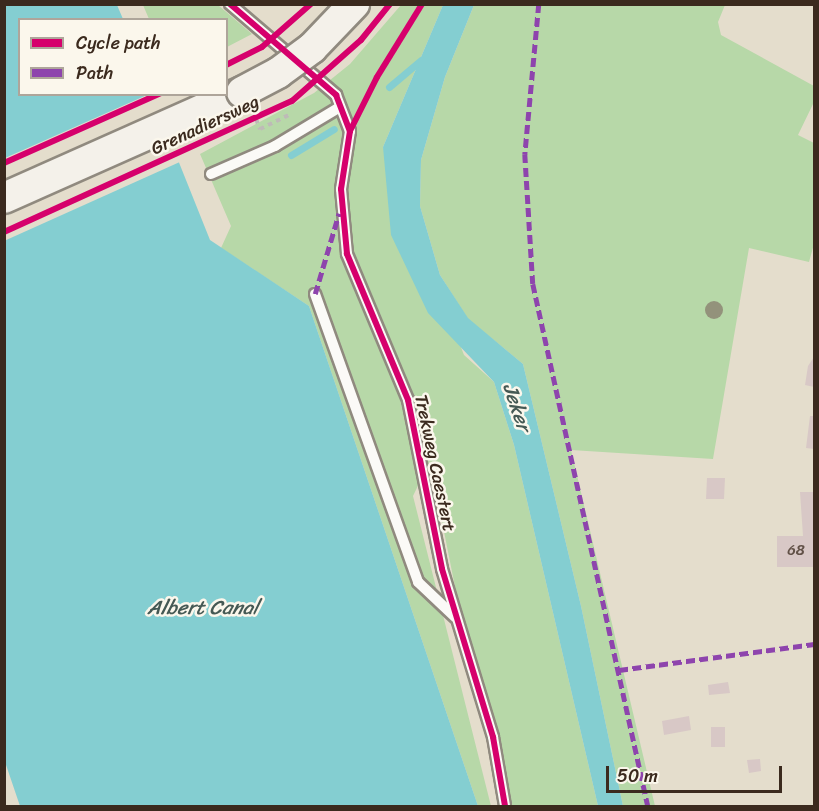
<!DOCTYPE html>
<style>
body{margin:0}
#map{position:relative;width:819px;height:811px;overflow:hidden;background:#e4ddcc;font-family:Sriracha,sans-serif}
div>[style]{position:absolute}
[style*='--x']{left:calc(var(--x)*1px);top:calc(var(--y)*1px);width:calc(var(--w)*1px);rotate:calc(var(--a)*1deg)}
.green>*{inset:0;background:#b7d8a8}
.water>*{inset:0;background:#84ced1}
.pier>*{inset:0;background:#e4ddcc}
.stream>*{height:7px;margin:-3.5px;padding:0 3.5px;transform-origin:3.5px;border-radius:3.5px;background:#84ced1}
.building>*{inset:0;background:#d8c8c6}
.path>*{height:4px;margin-top:-2px;transform-origin:0;background:repeating-linear-gradient(90deg,#bebbb7 0 4.5px,transparent 0 9px)}
.roads{filter:drop-shadow(2px 0 #908a7f) drop-shadow(-2px 0 #908a7f) drop-shadow(0 2px #908a7f) drop-shadow(0 -2px #908a7f)}
.service>*{height:10px;margin:-5px;padding:0 5px;transform-origin:5px;border-radius:5px;background:#fbfaf7}
.secondary>*{height:30px;margin:-15px;padding:0 15px;transform-origin:15px;border-radius:15px;background:#f4f1ea}
.bridges{filter:drop-shadow(2px 0 #908a7f) drop-shadow(-2px 0 #908a7f) drop-shadow(0 2px #908a7f) drop-shadow(0 -2px #908a7f)}
.secondary-bridge>*{height:30px;margin:-15px;padding:0 15px;transform-origin:15px;border-radius:15px;background:#f4f1ea}
.quiet>*{height:4.5px;margin-top:-2.25px;transform-origin:0;background:repeating-linear-gradient(90deg,#8e44ad 0 9px,transparent 0 13.5px)}
.cycleway>*{height:6px;margin:-3px;padding:0 3px;transform-origin:3px;border-radius:3px;background:#d6006c}
.trees>*{width:18px;height:18px;margin:-9px;border-radius:50%;background:#93927b}
span{translate:-50% -50%;white-space:nowrap;text-align:center;line-height:1.15;-webkit-text-stroke:5px #fbf7ec;paint-order:stroke}
.number-label{font-size:15px;color:#625248}
.number-label span{-webkit-text-stroke-width:0}
.street-label{font-size:18px;color:#3b2a1e}
.water-label{font-size:20px;color:#455954;font-style:italic}
.frame{position:absolute;inset:0;border:6px solid #3b2a1e;pointer-events:none}
.legend{position:absolute;left:18px;top:18px;width:210px;height:78px;box-sizing:border-box;background:#fbf7ec;border:2px solid #aea59a;margin:0;padding:8px 10px;list-style:none;font-size:18px;color:#3b2a1e}
.legend li{display:flex;align-items:center;gap:12px;height:30px}
.legend b{width:30px;border:2px solid #aea59a}
.scale{position:absolute;left:606px;top:766px;width:176px;height:27px;box-sizing:border-box;border:3px solid #3b2a1e;border-top:0;padding-left:8px;font-size:18px;line-height:21px;white-space:nowrap;color:#3b2a1e;-webkit-text-stroke:4px #fbf7ec;paint-order:stroke}
</style>
<div id="map">
<div class="green">
<div style="clip-path:polygon(143px 5px,218px 5px,252px 34px,227px 47px,226px 20px,149px 19px)"></div>
<div style="clip-path:polygon(401px 5px,443px 5px,383px 147px,464px 355px,494px 382px,514px 445px,598px 806px,511px 806px,499px 735px,460px 612px,430px 461px,413px 496px,491px 806px,478px 806px,309px 306px,221px 248px,231px 226px,200px 154px,314px 93px,350px 64px)"></div>
<div style="clip-path:polygon(474px 5px,725px 5px,718px 22px,721px 35px,814px 86px,814px 102px,798px 135px,814px 143px,814px 244px,809px 262px,749px 248px,713px 459px,571px 450px,655px 806px,623px 806px,581px 606px,523px 364px,468px 319px,440px 275px,420px 206px,421px 160px,445px 77px)"></div>
</div>
<div class="water">
<div style="clip-path:polygon(4px 5px,117px 5px,123px 19px,20px 20px,20px 94px,152px 95px,210px 240px,309px 306px,478px 806px,20px 806px,4px 759px)"></div>
<div style="clip-path:polygon(443px 5px,474px 5px,445px 77px,421px 160px,420px 206px,440px 275px,468px 318px,523px 364px,581px 606px,623px 806px,598px 806px,514px 445px,494px 382px,428px 313px,391px 235px,383px 147px)"></div>
</div>
<div class="pier">
<div style="clip-path:polygon(156px 94px,182px 161px,4px 241px,5px 158px,147px 95px)"></div>
</div>
<div class="stream">
<div style="--x:389;--y:87;--w:42;--a:-40.2"></div>
<div style="--x:291;--y:155;--w:50;--a:-31.2"></div>
</div>
<div class="building">
<div style="clip-path:polygon(814px 357px,814px 387px,805px 385px,808px 366px)"></div>
<div style="clip-path:polygon(810px 416px,814px 416px,814px 449px,806px 448px)"></div>
<div style="clip-path:polygon(707px 478px,725px 478px,724px 499px,706px 499px)"></div>
<div style="clip-path:polygon(800px 492px,814px 492px,814px 567px,777px 567px,777px 536px,803px 536px)"></div>
<div style="clip-path:polygon(728px 682px,730px 693px,709px 695px,708px 685px)"></div>
<div style="clip-path:polygon(689px 716px,691px 730px,664px 735px,662px 721px)"></div>
<div style="clip-path:polygon(711px 727px,725px 727px,725px 747px,711px 747px)"></div>
<div style="clip-path:polygon(760px 759px,761px 771px,749px 773px,747px 760px)"></div>
</div>
<div class="path">
<div style="--x:256;--y:119;--w:11;--a:68"></div>
<div style="--x:260;--y:129;--w:34;--a:-26"></div>
</div>
<div class="roads">
<div class="service">
<div style="--x:230;--y:4;--w:140;--a:40.6"></div>
<div style="--x:336;--y:95;--w:39;--a:69"></div>
<div style="--x:350;--y:131;--w:59;--a:98.8"></div>
<div style="--x:341;--y:189;--w:65;--a:84.7"></div>
<div style="--x:347;--y:254;--w:158;--a:67.3"></div>
<div style="--x:408;--y:400;--w:172;--a:78.6"></div>
<div style="--x:442;--y:569;--w:176;--a:73.1"></div>
<div style="--x:493;--y:737;--w:70;--a:80.1"></div>
<div style="--x:211;--y:174;--w:70;--a:-23.6"></div>
<div style="--x:275;--y:146;--w:76;--a:-31"></div>
<div style="--x:315;--y:294;--w:306;--a:70.3"></div>
<div style="--x:418;--y:582;--w:51;--a:43.4"></div>
</div>
<div class="secondary">
<div style="--x:4;--y:198;--w:261;--a:-24"></div>
</div>
</div>
<div class="bridges">
<div class="secondary-bridge">
<div style="--x:242;--y:92;--w:41;--a:-27.8"></div>
<div style="--x:278;--y:73;--w:42;--a:-36.3"></div>
<div style="--x:312;--y:48;--w:61;--a:-46.3"></div>
</div>
</div>
<div class="quiet">
<div style="--x:539;--y:4;--w:151;--a:95.3"></div>
<div style="--x:525;--y:154;--w:130;--a:86.5"></div>
<div style="--x:533;--y:284;--w:535;--a:77.58"></div>
<div style="--x:315;--y:294;--w:84;--a:-73.5"></div>
<div style="--x:619;--y:670;--w:197;--a:-7.6"></div>
</div>
<div class="cycleway">
<div style="--x:230;--y:4;--w:140;--a:40.6"></div>
<div style="--x:336;--y:95;--w:39;--a:69"></div>
<div style="--x:350;--y:131;--w:59;--a:98.8"></div>
<div style="--x:341;--y:189;--w:65;--a:84.7"></div>
<div style="--x:347;--y:254;--w:158;--a:67.3"></div>
<div style="--x:408;--y:400;--w:172;--a:78.6"></div>
<div style="--x:442;--y:569;--w:176;--a:73.1"></div>
<div style="--x:493;--y:737;--w:70;--a:80.1"></div>
<div style="--x:226;--y:65;--w:40;--a:-26.6"></div>
<div style="--x:262;--y:47;--w:65;--a:-41.3"></div>
<div style="--x:350;--y:131;--w:60;--a:-63.4"></div>
<div style="--x:377;--y:77;--w:86;--a:-58.3"></div>
<div style="--x:4;--y:163;--w:170;--a:-24"></div>
<div style="--x:4;--y:232;--w:316;--a:-24.5"></div>
<div style="--x:292;--y:101;--w:92;--a:-41.5"></div>
<div style="--x:361;--y:40;--w:46;--a:-51.1"></div>
</div>
<div class="trees">
<div style="left:714px;top:310px"></div>
</div>
<div class="number-label">
<span style="left:796px;top:551px">68</span>
</div>
<div class="street-label">
<span style="left:205px;top:125px;rotate:-25deg">Grenadiersweg</span>
<span style="left:435px;top:463px;rotate:78deg">Trekweg Caestert</span>
</div>
<div class="water-label">
<span style="left:517px;top:407px;rotate:71deg">Jeker</span>
<span style="left:203px;top:607px">Albert Canal</span>
</div>
<div class="frame"></div>
<ul class="legend">
<li><b style="height:8px;background:#d6006c"></b>Cycle path</li>
<li><b style="height:8px;background:#8e44ad"></b>Path</li>
</ul>
<div class="scale">50 m</div>
</div>
